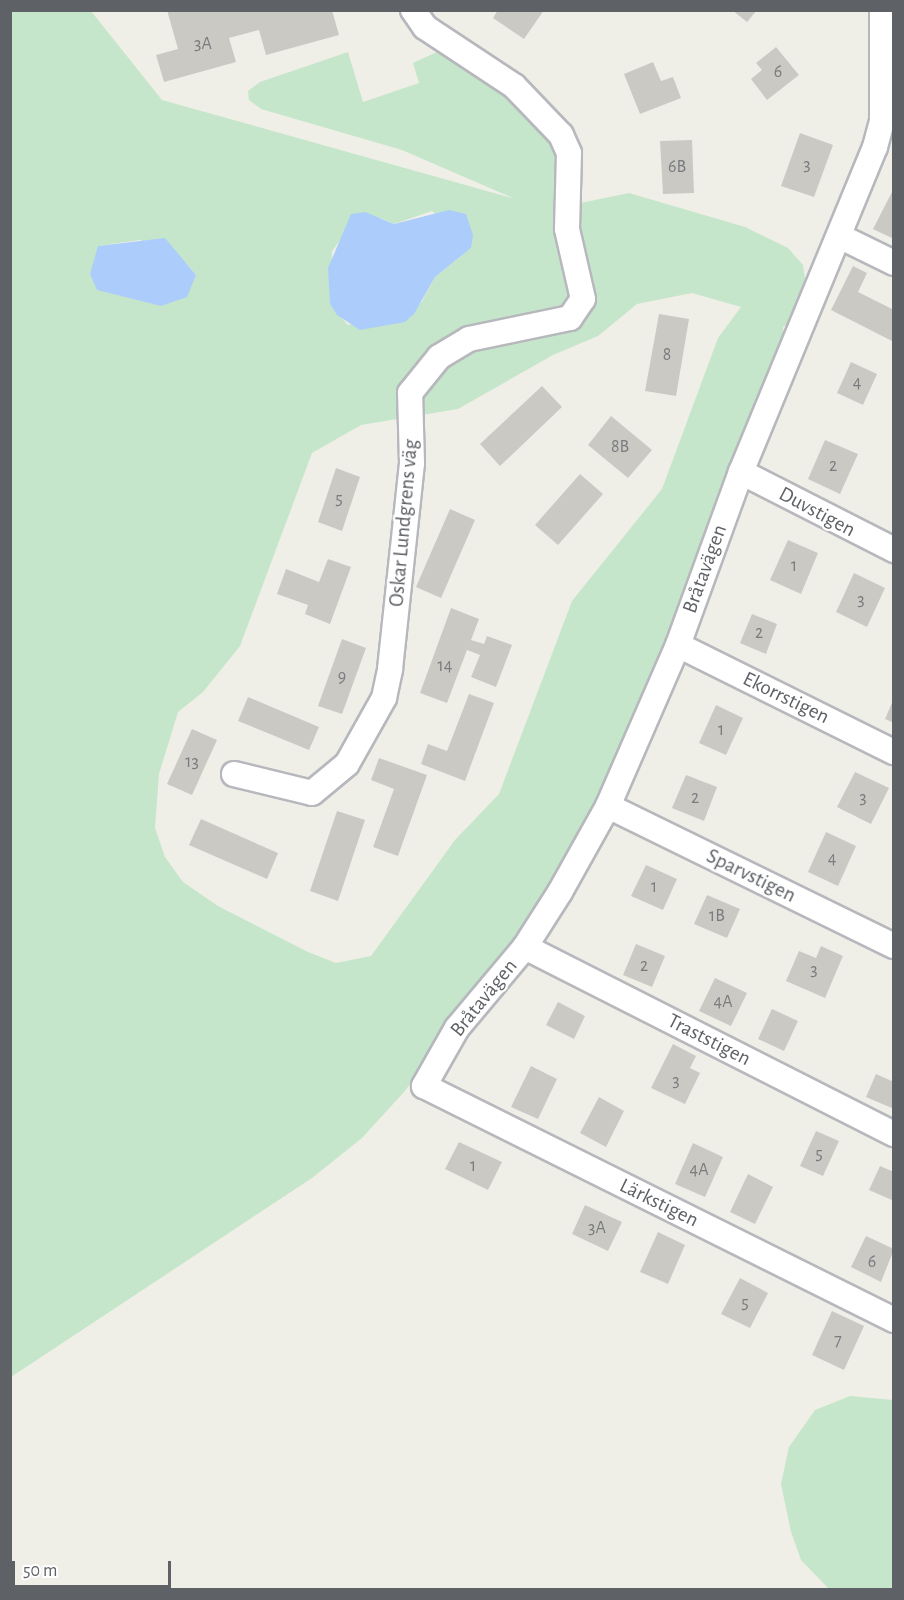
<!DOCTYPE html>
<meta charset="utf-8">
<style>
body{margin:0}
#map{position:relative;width:904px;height:1600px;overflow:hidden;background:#f0efe7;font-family:"Alegreya Sans",sans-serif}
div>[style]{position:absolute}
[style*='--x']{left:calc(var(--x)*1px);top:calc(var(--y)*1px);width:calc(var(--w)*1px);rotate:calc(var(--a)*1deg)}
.green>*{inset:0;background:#c5e6ca}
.water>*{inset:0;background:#accdfb}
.building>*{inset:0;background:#cbc9c4}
.roads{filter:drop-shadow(2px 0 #b7b8bd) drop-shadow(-2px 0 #b7b8bd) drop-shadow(0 2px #b7b8bd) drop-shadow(0 -2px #b7b8bd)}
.street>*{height:24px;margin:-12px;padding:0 12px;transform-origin:12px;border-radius:12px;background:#fff}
span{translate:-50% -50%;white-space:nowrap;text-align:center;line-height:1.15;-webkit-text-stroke:4.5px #fff;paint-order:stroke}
.number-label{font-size:18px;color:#797b7e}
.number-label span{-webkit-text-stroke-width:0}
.street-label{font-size:21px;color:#5e6166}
.frame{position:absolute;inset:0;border:12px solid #5e6166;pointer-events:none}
.scale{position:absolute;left:12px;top:1561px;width:159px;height:27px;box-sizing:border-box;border:3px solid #5e6166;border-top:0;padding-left:8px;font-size:18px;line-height:21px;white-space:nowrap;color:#5e6166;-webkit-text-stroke:4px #fff;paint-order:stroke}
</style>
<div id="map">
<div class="green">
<div style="clip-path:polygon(evenodd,10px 11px,91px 11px,162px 100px,515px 199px,402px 150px,261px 109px,249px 100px,248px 91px,260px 82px,348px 52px,363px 102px,419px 83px,413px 63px,439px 51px,497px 89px,555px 149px,564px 186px,561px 207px,629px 193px,745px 227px,788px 248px,803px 265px,807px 292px,801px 313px,783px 327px,783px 353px,693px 589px,600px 798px,525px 933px,404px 1092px,362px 1138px,312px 1178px,11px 1377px,10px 11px,432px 211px,471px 248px,435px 277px,421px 303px,348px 325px,330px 304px,332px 251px,341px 239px,381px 218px,394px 224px,432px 211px,10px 11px,140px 240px,187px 264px,196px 275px,134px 297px,116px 292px,98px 246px,140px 240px,10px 11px,692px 293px,741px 307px,718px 338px,662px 489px,572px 601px,499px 794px,455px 840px,371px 956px,336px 963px,308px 952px,218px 906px,183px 882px,165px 857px,155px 828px,159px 774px,178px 712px,203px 692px,240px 646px,312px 453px,361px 425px,458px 409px,553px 355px,598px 336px,637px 304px,692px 293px)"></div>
<div style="clip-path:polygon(850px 1396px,893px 1400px,893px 1589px,829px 1589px,801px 1560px,791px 1532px,781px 1484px,789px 1447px,815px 1410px)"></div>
</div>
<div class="water">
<div style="clip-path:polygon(449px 210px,466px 214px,473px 235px,471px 248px,435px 277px,414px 314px,405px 322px,360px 330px,337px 315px,330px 304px,328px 268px,351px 214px,365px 212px,394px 224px)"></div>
<div style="clip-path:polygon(165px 238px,196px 275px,187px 297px,161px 306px,97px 290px,90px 274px,98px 246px)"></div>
</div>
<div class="building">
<div style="clip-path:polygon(167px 10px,332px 10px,339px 35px,266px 55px,259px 30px,229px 38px,236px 62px,164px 82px,156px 55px,178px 49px)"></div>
<div style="clip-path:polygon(498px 10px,544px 10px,524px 39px,493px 18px)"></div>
<div style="clip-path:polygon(732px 10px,757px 10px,747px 22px)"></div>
<div style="clip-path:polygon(776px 47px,799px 75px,767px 100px,751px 79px,762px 70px,756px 63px)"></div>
<div style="clip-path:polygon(653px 62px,661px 81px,673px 77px,681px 98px,640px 114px,624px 74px)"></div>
<div style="clip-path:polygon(800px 133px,833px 145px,814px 197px,781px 186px)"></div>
<div style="clip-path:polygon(692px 140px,694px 193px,663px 194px,660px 141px)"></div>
<div style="clip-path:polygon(894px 188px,894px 239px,873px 229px)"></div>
<div style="clip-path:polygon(853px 266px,867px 273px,858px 292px,894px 310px,892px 341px,831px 310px)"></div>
<div style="clip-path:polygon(659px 314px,689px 319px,676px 396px,645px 391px)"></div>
<div style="clip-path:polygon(851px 362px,877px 374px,863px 405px,837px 393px)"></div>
<div style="clip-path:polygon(542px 386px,562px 407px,500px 466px,480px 444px)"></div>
<div style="clip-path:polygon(611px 416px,652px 450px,628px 478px,588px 445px)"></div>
<div style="clip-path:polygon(825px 440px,858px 454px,840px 494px,808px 479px)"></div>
<div style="clip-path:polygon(336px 468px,360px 477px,342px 531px,318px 522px)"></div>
<div style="clip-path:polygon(580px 474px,603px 494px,558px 545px,535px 525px)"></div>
<div style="clip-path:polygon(450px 509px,475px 520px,441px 598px,416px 587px)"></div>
<div style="clip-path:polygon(788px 540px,818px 553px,801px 594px,770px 580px)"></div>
<div style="clip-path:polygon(328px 559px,351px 567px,330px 624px,305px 614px,308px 605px,277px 594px,286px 569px,319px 582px)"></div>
<div style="clip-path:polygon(854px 573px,885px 588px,867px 627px,836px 612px)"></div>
<div style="clip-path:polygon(451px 608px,479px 619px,471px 640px,484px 644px,487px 636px,512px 645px,496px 687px,471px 677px,480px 655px,467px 650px,447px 703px,420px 693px)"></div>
<div style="clip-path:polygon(752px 614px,777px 624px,766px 654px,740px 643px)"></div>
<div style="clip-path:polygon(342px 639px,366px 648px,342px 714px,318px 706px)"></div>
<div style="clip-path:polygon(469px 694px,494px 703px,465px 781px,421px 764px,428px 744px,447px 751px)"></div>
<div style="clip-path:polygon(248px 697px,319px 727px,309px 750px,238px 721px)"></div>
<div style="clip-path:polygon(894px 698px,894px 723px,885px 719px)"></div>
<div style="clip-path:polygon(716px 705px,743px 718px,726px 755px,699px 743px)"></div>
<div style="clip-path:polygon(192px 729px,217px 740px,192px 795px,167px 784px)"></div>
<div style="clip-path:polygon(379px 758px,427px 775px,398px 856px,373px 847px,394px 789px,371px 780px)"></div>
<div style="clip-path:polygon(855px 772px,889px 788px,871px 824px,837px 807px)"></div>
<div style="clip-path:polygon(686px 775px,717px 787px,704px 821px,672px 808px)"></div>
<div style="clip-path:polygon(337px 811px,365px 820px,338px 901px,310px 891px)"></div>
<div style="clip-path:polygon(201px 819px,278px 853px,267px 879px,189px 845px)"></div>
<div style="clip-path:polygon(826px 832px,856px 846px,838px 886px,808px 872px)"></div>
<div style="clip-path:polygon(646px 865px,677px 879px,663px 910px,631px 896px)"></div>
<div style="clip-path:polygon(707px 895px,740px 909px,727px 938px,694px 924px)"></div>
<div style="clip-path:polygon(636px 944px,665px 956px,652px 987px,623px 975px)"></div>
<div style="clip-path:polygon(821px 946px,843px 956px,825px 998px,786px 981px,799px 951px,816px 958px)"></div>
<div style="clip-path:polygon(715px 978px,747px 993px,731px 1026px,699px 1011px)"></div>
<div style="clip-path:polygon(558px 1002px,585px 1016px,574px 1039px,546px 1025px)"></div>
<div style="clip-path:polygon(772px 1009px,798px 1021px,784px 1051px,758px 1039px)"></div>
<div style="clip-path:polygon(673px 1044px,696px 1056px,690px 1068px,700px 1073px,685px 1104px,651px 1088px)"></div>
<div style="clip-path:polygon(531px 1066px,557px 1079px,538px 1119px,511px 1107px)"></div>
<div style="clip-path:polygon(876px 1074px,894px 1082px,894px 1109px,866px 1097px)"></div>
<div style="clip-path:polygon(599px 1097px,624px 1111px,606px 1147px,580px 1133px)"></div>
<div style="clip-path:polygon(816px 1131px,839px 1141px,823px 1176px,800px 1166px)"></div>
<div style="clip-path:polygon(459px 1142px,502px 1162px,488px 1190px,445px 1169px)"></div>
<div style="clip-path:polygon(693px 1143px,723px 1157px,705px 1197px,675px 1184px)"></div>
<div style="clip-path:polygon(880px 1166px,894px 1172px,894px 1201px,869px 1190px)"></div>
<div style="clip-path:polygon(748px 1174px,773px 1187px,755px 1224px,730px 1212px)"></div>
<div style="clip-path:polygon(585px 1205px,622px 1222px,608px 1251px,572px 1234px)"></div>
<div style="clip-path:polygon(658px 1232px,685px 1245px,668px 1284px,640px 1272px)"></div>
<div style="clip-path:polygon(866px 1236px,894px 1249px,881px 1282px,851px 1267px)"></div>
<div style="clip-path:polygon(740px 1278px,768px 1293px,750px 1328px,721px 1314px)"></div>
<div style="clip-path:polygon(832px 1311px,864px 1326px,844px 1370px,812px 1355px)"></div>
</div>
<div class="roads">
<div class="street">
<div style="--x:882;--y:10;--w:111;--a:90"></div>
<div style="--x:882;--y:121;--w:27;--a:105"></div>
<div style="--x:875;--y:147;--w:352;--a:112.4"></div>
<div style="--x:741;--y:472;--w:184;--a:110"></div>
<div style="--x:678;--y:645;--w:176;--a:113.5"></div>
<div style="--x:608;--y:806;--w:98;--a:119.2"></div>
<div style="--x:560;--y:892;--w:65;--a:122.5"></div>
<div style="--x:525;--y:947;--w:106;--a:130"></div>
<div style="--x:457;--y:1028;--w:67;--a:119.6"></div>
<div style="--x:424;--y:1086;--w:525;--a:26.47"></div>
<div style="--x:841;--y:237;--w:59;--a:26.1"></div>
<div style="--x:741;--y:472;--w:172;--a:27"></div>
<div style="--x:678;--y:645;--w:241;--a:26.4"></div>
<div style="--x:234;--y:774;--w:80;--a:13.7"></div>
<div style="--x:312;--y:793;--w:45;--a:-39.6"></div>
<div style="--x:347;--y:764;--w:76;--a:-60.7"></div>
<div style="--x:384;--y:698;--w:30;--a:-78"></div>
<div style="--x:390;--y:669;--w:207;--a:-83.9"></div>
<div style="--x:412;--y:463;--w:70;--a:-91.6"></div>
<div style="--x:410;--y:393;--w:46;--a:-51.1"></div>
<div style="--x:439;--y:357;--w:35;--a:-31"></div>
<div style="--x:469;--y:339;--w:103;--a:-11.7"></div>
<div style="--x:570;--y:318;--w:23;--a:-56"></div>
<div style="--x:583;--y:299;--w:72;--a:-102.9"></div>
<div style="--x:567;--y:229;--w:76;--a:-88.5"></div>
<div style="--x:569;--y:153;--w:20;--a:-114"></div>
<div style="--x:561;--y:135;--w:68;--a:-133.8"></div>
<div style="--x:514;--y:86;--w:107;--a:-146.5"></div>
<div style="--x:425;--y:27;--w:21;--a:-125"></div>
<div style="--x:608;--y:806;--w:318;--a:26.1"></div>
<div style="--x:525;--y:947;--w:414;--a:26.9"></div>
</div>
</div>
<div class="number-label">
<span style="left:203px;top:44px">3A</span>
<span style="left:778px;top:72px">6</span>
<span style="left:807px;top:165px">3</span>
<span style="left:677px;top:167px">6B</span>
<span style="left:667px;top:355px">8</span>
<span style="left:857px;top:383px">4</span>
<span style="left:620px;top:447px">8B</span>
<span style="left:833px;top:466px">2</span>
<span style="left:339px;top:499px">5</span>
<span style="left:794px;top:566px">1</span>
<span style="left:861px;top:600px">3</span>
<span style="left:759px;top:633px">2</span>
<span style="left:445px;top:666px">14</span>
<span style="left:342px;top:677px">9</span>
<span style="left:721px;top:730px">1</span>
<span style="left:192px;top:762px">13</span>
<span style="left:695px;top:798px">2</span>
<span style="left:863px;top:798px">3</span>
<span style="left:832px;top:859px">4</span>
<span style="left:654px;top:887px">1</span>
<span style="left:717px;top:916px">1B</span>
<span style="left:644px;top:966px">2</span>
<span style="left:814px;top:970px">3</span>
<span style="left:723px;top:1002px">4A</span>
<span style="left:676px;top:1081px">3</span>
<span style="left:819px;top:1154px">5</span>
<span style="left:473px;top:1166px">1</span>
<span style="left:699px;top:1170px">4A</span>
<span style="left:597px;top:1228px">3A</span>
<span style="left:872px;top:1262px">6</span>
<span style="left:745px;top:1303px">5</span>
<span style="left:838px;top:1341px">7</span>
</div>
<div class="street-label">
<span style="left:817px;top:512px;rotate:28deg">Duvstigen</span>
<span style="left:404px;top:523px;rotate:-85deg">Oskar Lundgrens väg</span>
<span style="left:705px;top:569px;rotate:-70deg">Bråtavägen</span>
<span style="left:786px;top:698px;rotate:26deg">Ekorrstigen</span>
<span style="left:751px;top:876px;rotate:26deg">Sparvstigen</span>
<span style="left:484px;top:998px;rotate:-51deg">Bråtavägen</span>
<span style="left:709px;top:1040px;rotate:27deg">Traststigen</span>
<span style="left:659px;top:1203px;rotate:26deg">Lärkstigen</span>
</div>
<div class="frame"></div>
<div class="scale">50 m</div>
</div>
